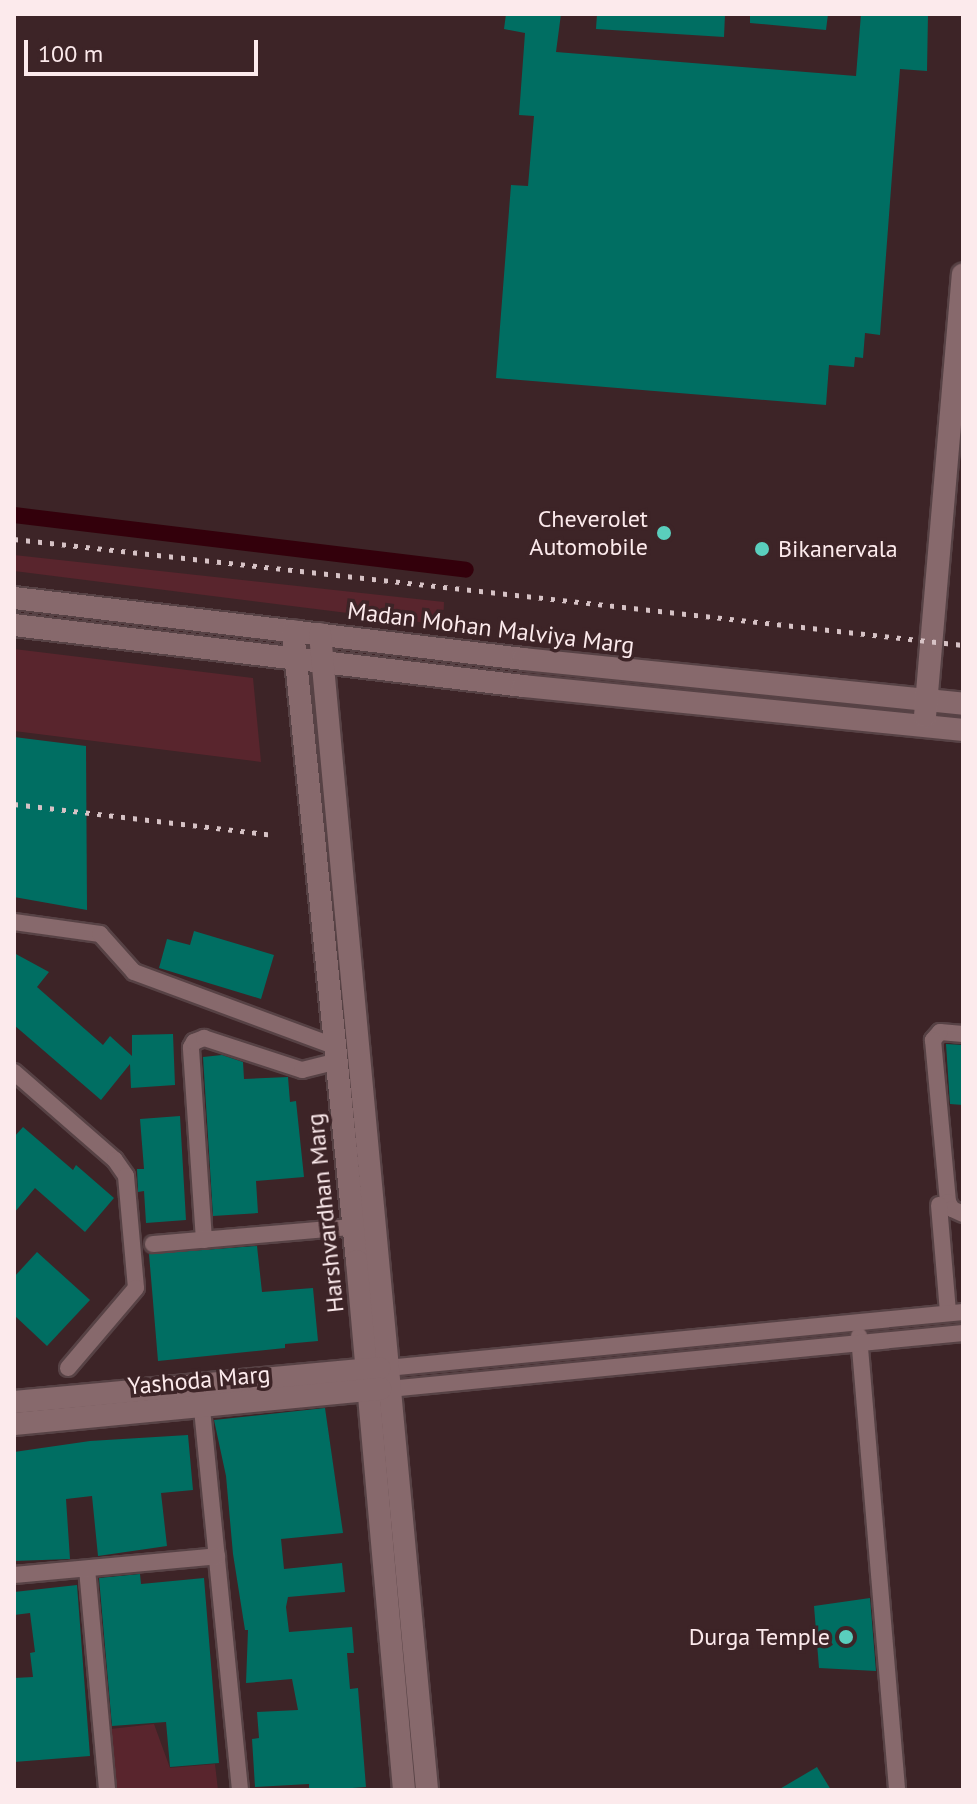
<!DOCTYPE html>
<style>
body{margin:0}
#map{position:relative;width:977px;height:1804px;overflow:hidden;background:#3d2427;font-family:"PT Sans",sans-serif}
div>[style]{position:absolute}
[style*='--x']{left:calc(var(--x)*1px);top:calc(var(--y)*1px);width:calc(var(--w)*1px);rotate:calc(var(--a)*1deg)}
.green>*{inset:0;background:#59252d}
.canal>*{height:16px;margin:-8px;padding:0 8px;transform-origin:8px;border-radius:8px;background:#33000b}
.building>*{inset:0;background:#006e62}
.roads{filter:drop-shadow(2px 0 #574245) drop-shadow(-2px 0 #574245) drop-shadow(0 2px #574245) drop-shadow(0 -2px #574245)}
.street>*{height:16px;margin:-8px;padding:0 8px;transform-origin:8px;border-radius:8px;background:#87696c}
.secondary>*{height:22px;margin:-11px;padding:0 11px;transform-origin:11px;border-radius:11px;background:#87696c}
.rail>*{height:5px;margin-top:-2.5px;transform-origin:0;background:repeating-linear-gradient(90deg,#d6c2c5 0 4px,transparent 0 12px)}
.dots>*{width:22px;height:22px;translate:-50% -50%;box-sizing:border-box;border:4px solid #3d2427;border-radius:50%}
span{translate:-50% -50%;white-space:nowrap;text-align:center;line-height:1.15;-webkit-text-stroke:7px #3d2427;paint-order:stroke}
.poi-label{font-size:24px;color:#fceaec}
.right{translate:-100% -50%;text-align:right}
.left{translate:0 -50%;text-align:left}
.street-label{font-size:24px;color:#fceaec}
.frame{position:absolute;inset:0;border:16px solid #fceaec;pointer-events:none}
.scale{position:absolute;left:24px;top:40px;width:234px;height:36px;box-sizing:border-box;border:4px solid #fceaec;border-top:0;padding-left:10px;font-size:24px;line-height:28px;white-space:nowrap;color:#fceaec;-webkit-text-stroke:6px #3d2427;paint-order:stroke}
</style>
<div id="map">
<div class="green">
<div style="clip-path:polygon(14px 555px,444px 602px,443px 625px,14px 571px)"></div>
<div style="clip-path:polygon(14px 649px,253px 678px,261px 762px,14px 731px)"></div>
<div style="clip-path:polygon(154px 1724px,170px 1768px,215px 1764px,218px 1790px,107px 1790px,102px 1730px)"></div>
</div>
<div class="canal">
<div style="--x:14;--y:515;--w:455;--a:6.9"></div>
</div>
<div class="building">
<div style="clip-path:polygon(506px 14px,561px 14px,556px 52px,856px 76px,861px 14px,928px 14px,927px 71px,900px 69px,880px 335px,865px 333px,863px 358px,855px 357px,854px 367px,829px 365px,826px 405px,496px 378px,511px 185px,528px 186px,534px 116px,519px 115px,525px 33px,504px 29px)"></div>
<div style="clip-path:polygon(597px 14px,725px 14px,724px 37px,596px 29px)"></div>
<div style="clip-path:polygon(750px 14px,828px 14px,826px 30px,750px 23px)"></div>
<div style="clip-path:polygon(14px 737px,86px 746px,87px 910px,14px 897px)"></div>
<div style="clip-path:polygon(194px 931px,274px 955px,261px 999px,159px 968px,167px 939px,190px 945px)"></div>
<div style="clip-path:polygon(14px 953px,49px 972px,37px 987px,103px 1045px,110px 1036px,132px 1056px,132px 1035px,173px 1034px,175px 1085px,131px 1088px,130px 1064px,101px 1100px,14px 1025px)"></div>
<div style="clip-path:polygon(946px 1044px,963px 1045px,963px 1105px,950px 1104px)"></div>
<div style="clip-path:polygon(222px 1055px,243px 1062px,244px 1079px,288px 1077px,290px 1102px,296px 1101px,304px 1177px,256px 1181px,258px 1213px,213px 1216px,203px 1057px)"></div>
<div style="clip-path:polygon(180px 1116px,186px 1220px,146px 1223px,144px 1191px,138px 1192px,137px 1169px,144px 1169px,140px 1119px)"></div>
<div style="clip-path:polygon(23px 1127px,73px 1170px,76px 1165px,114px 1198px,85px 1232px,35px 1188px,14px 1213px,14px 1137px)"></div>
<div style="clip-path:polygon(257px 1246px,262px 1292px,313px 1288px,318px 1341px,285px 1344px,285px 1348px,158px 1361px,149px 1254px)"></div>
<div style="clip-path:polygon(37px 1252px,90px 1300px,47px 1346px,14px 1315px,14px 1277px)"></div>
<div style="clip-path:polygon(325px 1408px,343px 1533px,281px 1539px,284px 1569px,342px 1563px,345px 1592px,288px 1597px,286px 1607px,289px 1632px,352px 1627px,354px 1653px,347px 1653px,350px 1689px,358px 1688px,366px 1787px,325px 1790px,309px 1790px,309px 1784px,255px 1787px,252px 1739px,259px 1738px,257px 1712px,298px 1710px,292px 1679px,246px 1683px,248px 1630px,245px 1630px,233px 1554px,226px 1476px,214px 1420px)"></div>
<div style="clip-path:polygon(188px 1435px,193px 1490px,161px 1493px,167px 1546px,98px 1556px,92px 1496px,66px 1499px,70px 1559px,14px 1561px,14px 1452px,90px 1441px)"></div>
<div style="clip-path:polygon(140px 1574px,141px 1584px,204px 1578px,219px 1763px,170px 1767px,166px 1722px,112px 1726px,99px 1578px)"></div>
<div style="clip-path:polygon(77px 1585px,90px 1756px,14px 1762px,14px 1678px,33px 1677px,30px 1653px,35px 1652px,30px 1613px,14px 1615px,14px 1592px)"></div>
<div style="clip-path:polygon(870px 1598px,876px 1671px,819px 1668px,814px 1606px)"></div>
<div style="clip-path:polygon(817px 1767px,831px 1790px,778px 1790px)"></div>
</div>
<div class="roads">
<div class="street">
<div style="--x:14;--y:922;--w:87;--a:7.9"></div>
<div style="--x:100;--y:934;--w:51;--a:48.2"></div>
<div style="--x:134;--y:972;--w:213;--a:20.3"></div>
<div style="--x:963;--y:1034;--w:23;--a:-175"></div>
<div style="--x:940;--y:1032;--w:11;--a:131"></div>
<div style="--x:933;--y:1040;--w:163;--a:84.7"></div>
<div style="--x:948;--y:1202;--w:8;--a:60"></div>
<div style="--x:952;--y:1209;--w:12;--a:24"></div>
<div style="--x:14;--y:1072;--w:134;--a:41.1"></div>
<div style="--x:115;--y:1160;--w:19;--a:55"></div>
<div style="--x:126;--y:1176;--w:112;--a:84.9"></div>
<div style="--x:136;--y:1288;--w:105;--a:130.4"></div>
<div style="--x:939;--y:1205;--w:108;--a:85.2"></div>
<div style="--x:204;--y:1240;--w:193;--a:-93.9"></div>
<div style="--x:191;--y:1047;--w:6;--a:-59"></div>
<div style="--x:194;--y:1042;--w:11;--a:-22"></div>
<div style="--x:204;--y:1038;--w:103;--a:18.1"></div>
<div style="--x:302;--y:1070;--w:34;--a:-14"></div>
<div style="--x:153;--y:1244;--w:201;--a:-4.9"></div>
<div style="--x:859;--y:1336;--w:456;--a:85.2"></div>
<div style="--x:387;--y:1368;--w:579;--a:-5.55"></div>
<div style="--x:389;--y:1389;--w:577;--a:-5.57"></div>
<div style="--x:201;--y:1399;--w:393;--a:84.3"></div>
<div style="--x:87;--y:1569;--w:222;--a:84.8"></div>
<div style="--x:14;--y:1575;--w:204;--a:-5.3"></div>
</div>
<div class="secondary">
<div style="--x:14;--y:598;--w:513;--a:6.83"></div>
<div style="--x:523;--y:659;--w:442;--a:5.8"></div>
<div style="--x:14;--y:625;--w:513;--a:6.83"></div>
<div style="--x:523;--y:686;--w:442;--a:5.7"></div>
<div style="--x:293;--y:631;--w:633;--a:84.2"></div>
<div style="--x:357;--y:1261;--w:531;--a:84.92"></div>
<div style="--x:320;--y:634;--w:1161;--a:84.71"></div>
<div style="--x:925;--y:716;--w:443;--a:-85.1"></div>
<div style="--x:14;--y:1402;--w:367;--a:-5.3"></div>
<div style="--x:14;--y:1424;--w:368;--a:-5.5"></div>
</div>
</div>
<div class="rail">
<div style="--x:14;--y:539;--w:955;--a:6.37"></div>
<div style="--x:14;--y:804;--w:263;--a:6.8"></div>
</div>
<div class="dots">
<div style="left:664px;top:533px;background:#5acebd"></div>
<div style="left:762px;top:549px;background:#5acebd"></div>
<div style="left:846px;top:1637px;background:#5acebd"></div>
</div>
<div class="poi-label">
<span class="right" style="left:648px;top:533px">Cheverolet<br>Automobile</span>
<span class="left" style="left:778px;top:549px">Bikanervala</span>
<span class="right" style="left:830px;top:1637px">Durga Temple</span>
</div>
<div class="street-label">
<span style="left:491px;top:628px;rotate:7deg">Madan Mohan Malviya Marg</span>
<span style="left:325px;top:1213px;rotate:-96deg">Harshvardhan Marg</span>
<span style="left:199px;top:1380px;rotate:-5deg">Yashoda Marg</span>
</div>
<div class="frame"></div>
<div class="scale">100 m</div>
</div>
